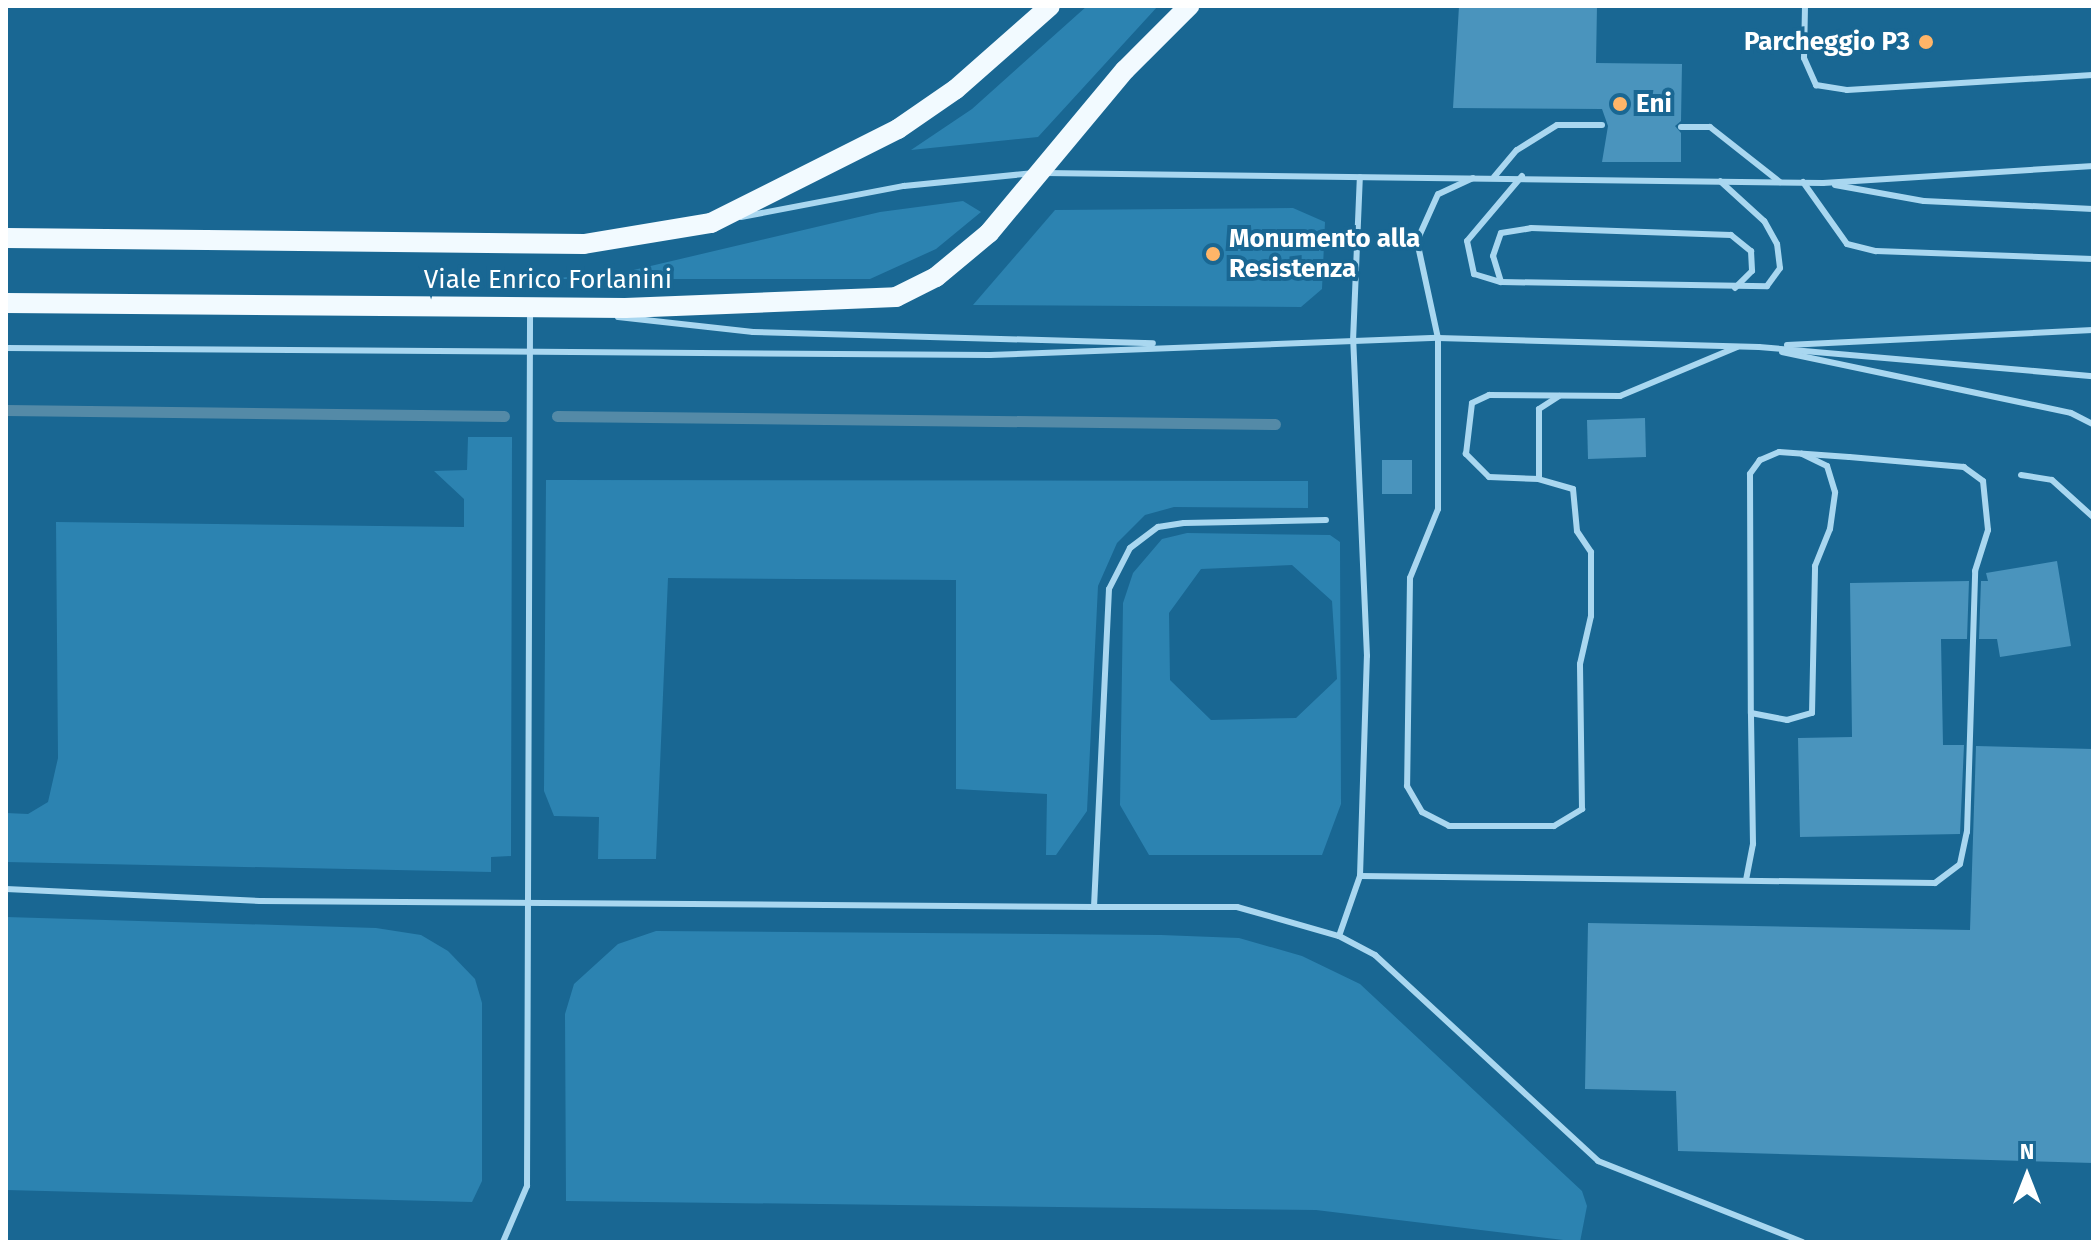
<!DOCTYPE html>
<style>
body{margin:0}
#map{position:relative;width:2099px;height:1248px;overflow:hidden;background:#196793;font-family:"Fira Sans",sans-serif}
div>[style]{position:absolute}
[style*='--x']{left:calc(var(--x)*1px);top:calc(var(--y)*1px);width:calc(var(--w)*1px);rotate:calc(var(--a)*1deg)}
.green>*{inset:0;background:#2c83b1}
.stream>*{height:11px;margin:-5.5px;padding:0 5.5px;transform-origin:5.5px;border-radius:5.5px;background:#548aa7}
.building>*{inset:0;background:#4a94bd}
.lane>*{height:6px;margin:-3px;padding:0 3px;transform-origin:3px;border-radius:3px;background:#a9d7f0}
.primary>*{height:20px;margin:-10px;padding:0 10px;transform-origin:10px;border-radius:10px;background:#f2faff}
.dots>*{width:22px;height:22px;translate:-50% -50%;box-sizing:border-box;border:4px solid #196793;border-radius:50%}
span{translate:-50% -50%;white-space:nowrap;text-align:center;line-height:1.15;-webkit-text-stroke:8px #196793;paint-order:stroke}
.poi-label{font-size:26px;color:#fff;font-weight:700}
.right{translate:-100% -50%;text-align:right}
.left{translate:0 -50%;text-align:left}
.street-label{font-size:26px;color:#fff}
.frame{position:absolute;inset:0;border:8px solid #fff;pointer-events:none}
.north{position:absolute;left:1987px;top:1136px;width:80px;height:80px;-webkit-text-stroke:6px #196793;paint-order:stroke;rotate:0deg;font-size:22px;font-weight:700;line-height:32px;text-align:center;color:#fff}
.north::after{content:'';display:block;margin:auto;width:28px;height:36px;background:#fff;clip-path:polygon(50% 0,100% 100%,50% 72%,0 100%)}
</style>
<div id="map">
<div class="green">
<div style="clip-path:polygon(1087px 6px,1158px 6px,1038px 137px,911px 150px,972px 109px)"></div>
<div style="clip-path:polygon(963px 201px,981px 212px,936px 249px,870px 279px,546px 279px,625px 272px,880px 212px)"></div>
<div style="clip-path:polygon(1293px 208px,1325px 222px,1322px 289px,1301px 307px,973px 305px,1055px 210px)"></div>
<div style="clip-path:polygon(468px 437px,512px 437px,511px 856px,491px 857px,491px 872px,6px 862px,6px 813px,28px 814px,48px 802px,58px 758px,56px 522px,464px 527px,464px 499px,434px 471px,467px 470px)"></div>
<div style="clip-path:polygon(546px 480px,1308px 481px,1308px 508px,1174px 507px,1145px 515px,1117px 543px,1098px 586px,1087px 811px,1056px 855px,1046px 855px,1047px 794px,956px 789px,956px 580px,668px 578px,656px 859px,598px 859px,599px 817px,554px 816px,544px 791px)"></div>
<div style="clip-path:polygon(evenodd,1187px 533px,1330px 535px,1340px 542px,1341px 804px,1322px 855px,1149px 855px,1120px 805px,1123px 603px,1133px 573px,1162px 539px,1187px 533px,1292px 565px,1332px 601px,1337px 679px,1296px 718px,1211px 720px,1170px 680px,1169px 613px,1201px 569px,1292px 565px)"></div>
<div style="clip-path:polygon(6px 917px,376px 928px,421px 935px,448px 951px,475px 979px,482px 1003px,482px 1181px,472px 1202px,6px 1190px)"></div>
<div style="clip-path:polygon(656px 931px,1161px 935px,1239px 938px,1302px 956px,1360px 984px,1582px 1191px,1587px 1206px,1580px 1242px,1316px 1210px,566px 1201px,565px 1014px,574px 984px,618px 944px)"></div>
</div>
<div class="stream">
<div style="--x:6;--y:410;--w:498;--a:0.7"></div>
<div style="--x:557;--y:416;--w:718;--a:0.64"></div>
</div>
<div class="building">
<div style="clip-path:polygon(1459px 6px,1597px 6px,1596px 63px,1682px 64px,1681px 121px,1675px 126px,1681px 133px,1681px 162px,1602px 162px,1608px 126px,1602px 109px,1453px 108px)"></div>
<div style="clip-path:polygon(1645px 418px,1646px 457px,1588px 459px,1587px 420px)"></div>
<div style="clip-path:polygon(1382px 460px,1412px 460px,1412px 494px,1382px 494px)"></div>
<div style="clip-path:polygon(2057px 561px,2071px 646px,2000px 657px,1997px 639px,1979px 639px,1981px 581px,1988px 581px,1986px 573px)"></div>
<div style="clip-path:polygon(1969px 581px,1967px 639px,1941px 639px,1943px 745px,1964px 745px,1960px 834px,1800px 837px,1798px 738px,1852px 737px,1850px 583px)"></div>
<div style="clip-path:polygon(1976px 746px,2093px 749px,2093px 1163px,1678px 1151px,1676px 1091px,1585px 1089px,1588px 923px,1970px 930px)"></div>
</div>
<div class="lane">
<div style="--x:1805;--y:6;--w:52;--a:91.1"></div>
<div style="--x:1804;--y:58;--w:30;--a:66"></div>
<div style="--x:1816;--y:85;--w:31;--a:9"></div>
<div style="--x:1847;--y:90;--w:246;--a:-3.5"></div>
<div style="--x:1681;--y:127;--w:29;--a:0"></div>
<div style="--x:1710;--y:127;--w:89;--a:38.2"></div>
<div style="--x:1045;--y:173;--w:778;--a:0.74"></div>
<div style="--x:1823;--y:183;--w:271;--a:-3.6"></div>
<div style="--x:1522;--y:176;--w:85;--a:130.2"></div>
<div style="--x:1467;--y:241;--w:34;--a:78"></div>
<div style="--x:1474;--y:274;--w:28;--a:17"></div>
<div style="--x:1501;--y:282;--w:266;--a:0.9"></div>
<div style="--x:1767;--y:286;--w:22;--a:-54"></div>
<div style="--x:1780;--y:268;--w:24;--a:-97"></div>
<div style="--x:1777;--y:244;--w:26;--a:-119"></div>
<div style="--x:1764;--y:221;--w:59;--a:-137.7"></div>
<div style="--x:1494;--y:177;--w:35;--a:-50"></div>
<div style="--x:1517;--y:150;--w:47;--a:-32"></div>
<div style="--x:1557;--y:125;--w:45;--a:0"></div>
<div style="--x:1473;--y:178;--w:38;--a:155"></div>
<div style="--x:1438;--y:194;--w:51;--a:114.1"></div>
<div style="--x:1417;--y:241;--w:99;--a:77.8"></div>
<div style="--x:1438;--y:338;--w:171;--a:90"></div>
<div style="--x:1438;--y:509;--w:74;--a:112.1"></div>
<div style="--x:1410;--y:578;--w:208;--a:90.8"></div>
<div style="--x:1407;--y:786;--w:30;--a:60"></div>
<div style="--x:1422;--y:812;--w:30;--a:27"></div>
<div style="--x:1449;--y:826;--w:105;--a:0"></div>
<div style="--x:1554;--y:826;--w:33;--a:-31"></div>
<div style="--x:1582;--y:809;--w:145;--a:-90.8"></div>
<div style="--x:1580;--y:664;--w:49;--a:-77.1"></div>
<div style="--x:1591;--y:616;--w:64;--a:-90"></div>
<div style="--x:1591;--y:552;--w:25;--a:-124"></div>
<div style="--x:1577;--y:531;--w:42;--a:-95.4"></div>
<div style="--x:1573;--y:489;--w:35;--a:-164"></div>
<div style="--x:1539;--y:479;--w:70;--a:-90"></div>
<div style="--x:1539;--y:409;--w:24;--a:-33"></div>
<div style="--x:1803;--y:182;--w:76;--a:54.6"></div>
<div style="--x:1847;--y:244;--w:30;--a:14"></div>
<div style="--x:1876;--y:251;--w:217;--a:2.1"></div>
<div style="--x:1835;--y:185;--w:90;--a:10.2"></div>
<div style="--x:1924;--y:201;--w:169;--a:2.7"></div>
<div style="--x:741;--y:217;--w:166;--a:-10.8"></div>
<div style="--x:904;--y:186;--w:131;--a:-5.7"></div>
<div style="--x:1501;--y:282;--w:27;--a:-107"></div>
<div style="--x:1493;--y:256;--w:24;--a:-71"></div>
<div style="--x:1501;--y:233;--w:30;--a:-9"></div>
<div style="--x:1531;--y:228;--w:200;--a:2"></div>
<div style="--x:1731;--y:235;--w:26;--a:39"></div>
<div style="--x:1751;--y:251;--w:20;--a:87"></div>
<div style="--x:1752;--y:271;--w:24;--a:135"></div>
<div style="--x:618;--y:317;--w:136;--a:6.3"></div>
<div style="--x:753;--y:332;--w:400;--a:1.6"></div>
<div style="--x:1787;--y:345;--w:306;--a:-2.8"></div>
<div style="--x:6;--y:348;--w:984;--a:0.41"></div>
<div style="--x:990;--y:355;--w:448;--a:-2.2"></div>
<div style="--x:1438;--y:338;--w:321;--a:1.6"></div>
<div style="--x:1759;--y:347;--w:335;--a:5"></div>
<div style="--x:1782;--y:352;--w:295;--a:11.9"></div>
<div style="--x:2071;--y:413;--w:25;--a:27"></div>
<div style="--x:2021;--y:475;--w:31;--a:9"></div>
<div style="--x:2052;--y:480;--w:55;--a:42.1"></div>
<div style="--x:1539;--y:479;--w:50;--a:-177.7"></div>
<div style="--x:1489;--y:477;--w:33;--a:-135"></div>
<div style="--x:1466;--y:454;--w:51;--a:-83.3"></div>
<div style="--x:1472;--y:403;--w:19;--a:-25"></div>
<div style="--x:1489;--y:395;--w:131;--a:0.4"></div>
<div style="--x:1620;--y:396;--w:127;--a:-22.7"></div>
<div style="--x:1360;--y:876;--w:575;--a:0.7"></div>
<div style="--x:1935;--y:883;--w:31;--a:-37"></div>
<div style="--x:1960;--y:864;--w:33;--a:-78"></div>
<div style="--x:1967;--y:832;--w:261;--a:-88.2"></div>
<div style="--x:1975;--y:571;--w:43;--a:-72.4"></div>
<div style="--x:1988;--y:530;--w:49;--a:-95.8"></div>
<div style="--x:1983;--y:481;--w:24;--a:-144"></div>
<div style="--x:1964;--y:467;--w:115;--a:-175"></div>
<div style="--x:1849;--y:457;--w:70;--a:-175.9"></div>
<div style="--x:1779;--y:452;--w:21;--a:157"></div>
<div style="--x:1760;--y:460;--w:17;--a:126"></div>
<div style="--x:1750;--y:474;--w:239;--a:89.8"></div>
<div style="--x:1751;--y:713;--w:37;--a:11"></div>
<div style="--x:1787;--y:720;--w:26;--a:-16"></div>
<div style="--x:1812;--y:713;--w:147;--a:-88.8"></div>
<div style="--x:1815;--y:566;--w:40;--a:-68"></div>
<div style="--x:1830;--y:529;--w:37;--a:-82"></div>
<div style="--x:1835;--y:492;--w:27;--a:-107"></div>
<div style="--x:1827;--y:466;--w:28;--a:-154"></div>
<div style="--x:1746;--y:880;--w:37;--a:-79"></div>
<div style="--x:1753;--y:844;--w:131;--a:-90.9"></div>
<div style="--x:6;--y:889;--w:254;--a:2.7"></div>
<div style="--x:260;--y:901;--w:834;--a:0.41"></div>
<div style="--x:1094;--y:907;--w:318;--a:-87.3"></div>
<div style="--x:1109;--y:589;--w:46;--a:-62.9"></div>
<div style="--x:1130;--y:548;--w:35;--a:-37"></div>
<div style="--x:1158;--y:527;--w:26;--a:-9"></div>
<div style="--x:1184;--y:523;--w:142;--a:-1.2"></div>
<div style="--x:1094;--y:907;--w:143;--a:0"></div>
<div style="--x:1237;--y:907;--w:106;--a:15.9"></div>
<div style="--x:1339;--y:936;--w:41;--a:27.8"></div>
<div style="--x:1375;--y:955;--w:304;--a:42.7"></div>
<div style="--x:1598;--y:1161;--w:220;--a:21.6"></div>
<div style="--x:1339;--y:936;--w:64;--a:-70.7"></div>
<div style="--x:1360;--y:876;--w:220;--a:-88.2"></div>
<div style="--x:1367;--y:656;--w:315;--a:-92.5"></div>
<div style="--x:1353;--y:341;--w:164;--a:-87.6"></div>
<div style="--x:503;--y:1242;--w:61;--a:-66.8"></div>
<div style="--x:527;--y:1186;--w:875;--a:-89.8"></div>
</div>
<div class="primary">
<div style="--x:6;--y:238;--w:578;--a:0.59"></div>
<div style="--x:584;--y:244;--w:129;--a:-9.4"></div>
<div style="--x:711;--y:223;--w:209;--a:-26.7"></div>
<div style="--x:898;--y:129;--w:70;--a:-34.6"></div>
<div style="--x:956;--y:89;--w:125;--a:-41.4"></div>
<div style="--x:6;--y:303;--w:619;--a:0.46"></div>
<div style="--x:625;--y:308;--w:271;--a:-2.3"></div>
<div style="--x:896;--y:297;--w:45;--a:-26.6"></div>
<div style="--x:936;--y:277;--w:69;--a:-39.7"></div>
<div style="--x:989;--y:233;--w:212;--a:-50.2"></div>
<div style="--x:1125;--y:70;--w:91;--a:-45"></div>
</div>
<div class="dots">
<div style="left:1926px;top:42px;background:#ffb568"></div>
<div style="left:1620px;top:104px;background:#ffb568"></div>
<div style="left:1213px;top:254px;background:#ffb568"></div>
</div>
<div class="poi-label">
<span class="right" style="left:1910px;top:42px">Parcheggio P3</span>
<span class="left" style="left:1636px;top:104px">Eni</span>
<span class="left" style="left:1229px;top:254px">Monumento alla<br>Resistenza</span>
</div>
<div class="street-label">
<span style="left:548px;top:280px">Viale Enrico Forlanini</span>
</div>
<div class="frame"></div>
<div class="north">N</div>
</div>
